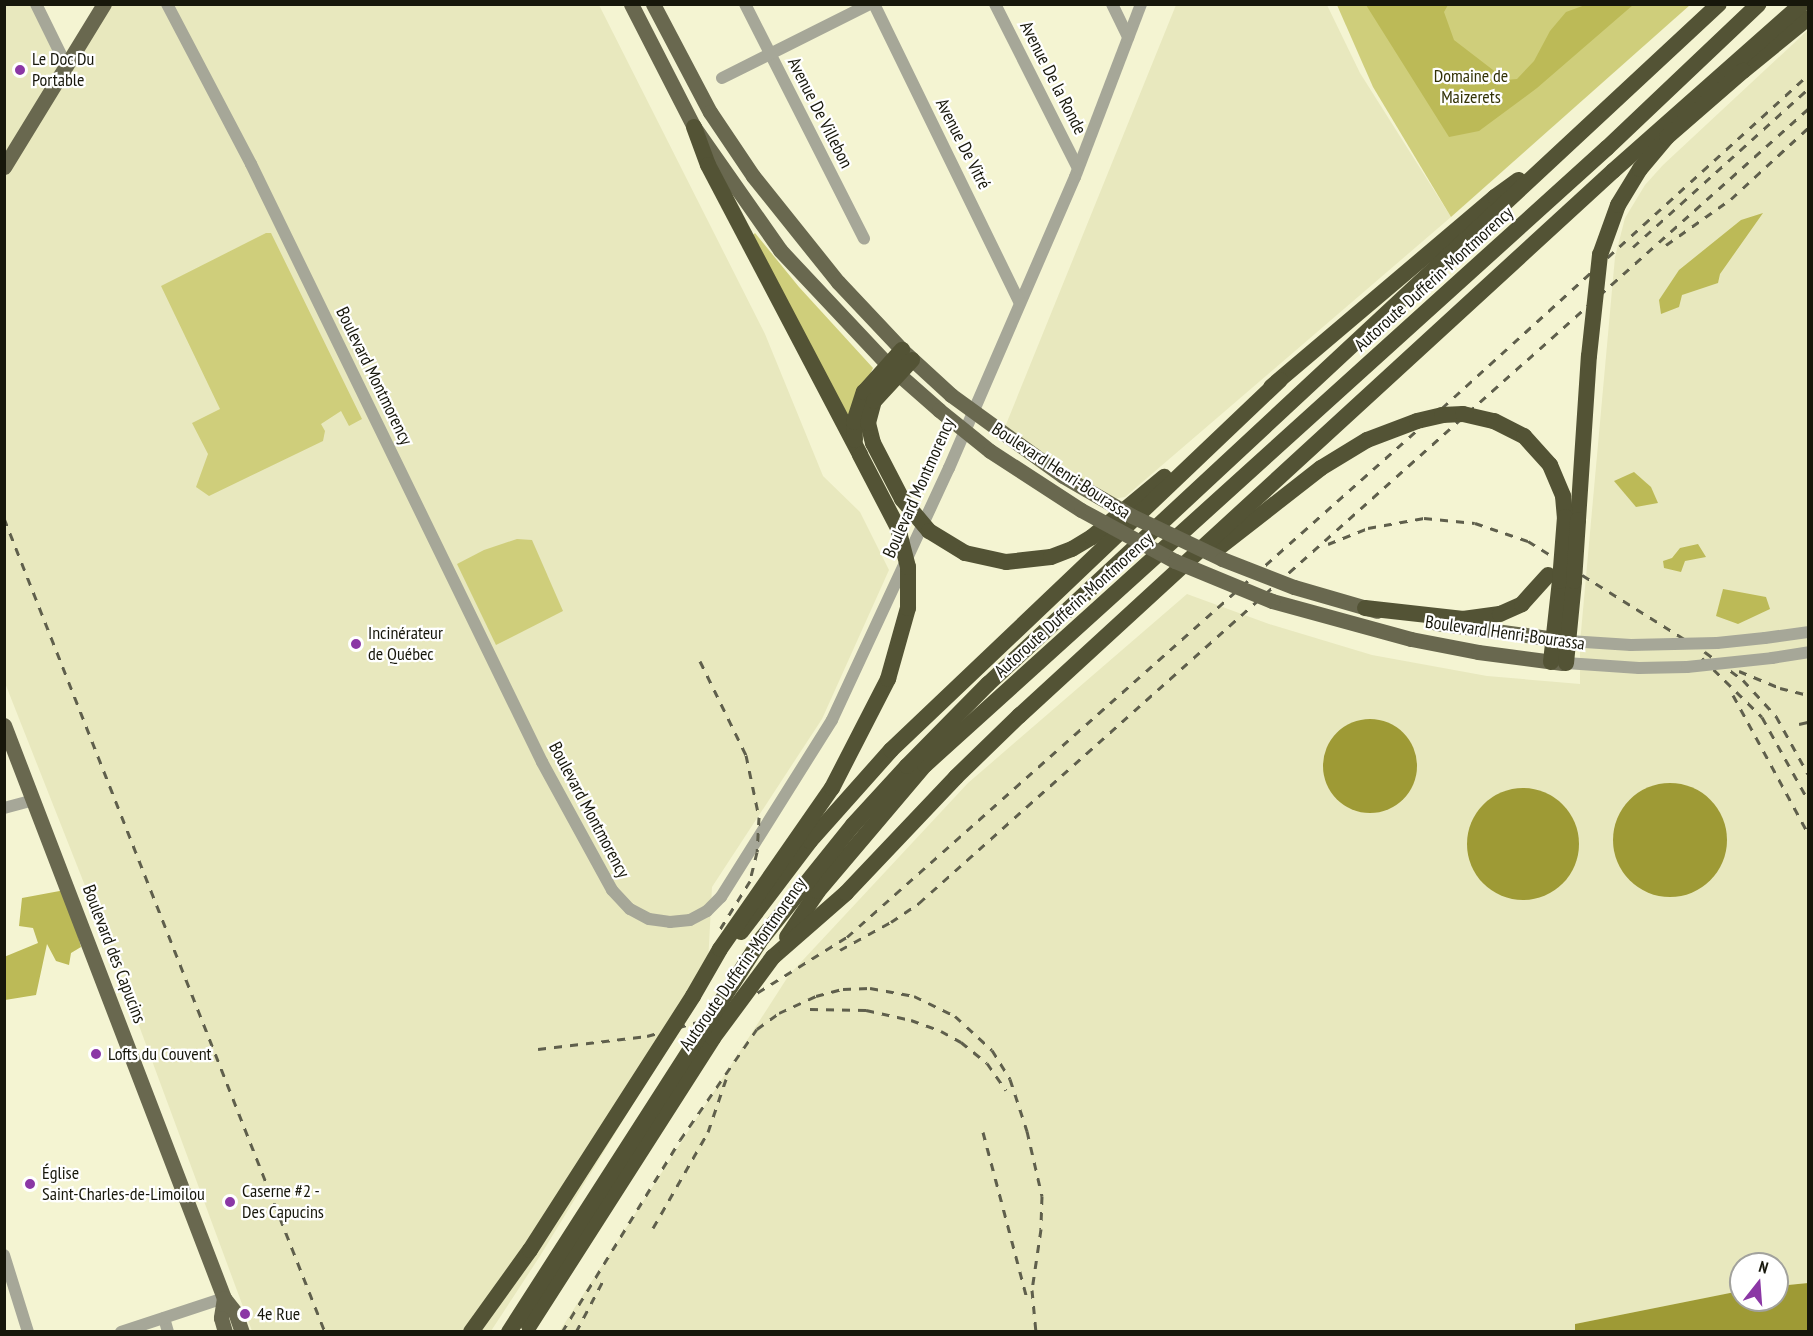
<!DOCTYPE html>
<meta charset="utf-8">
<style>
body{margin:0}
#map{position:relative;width:1813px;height:1336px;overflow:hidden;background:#f4f4d2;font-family:"PT Sans Narrow",sans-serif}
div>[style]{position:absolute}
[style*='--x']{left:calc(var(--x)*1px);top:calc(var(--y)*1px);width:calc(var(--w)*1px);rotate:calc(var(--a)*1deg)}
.built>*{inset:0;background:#e8e8be}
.green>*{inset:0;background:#cfce7b}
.forest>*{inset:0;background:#bcba57}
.water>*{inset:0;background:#9e9a35}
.round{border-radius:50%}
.minor>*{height:12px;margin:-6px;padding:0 6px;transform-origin:6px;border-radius:6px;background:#a6a798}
.major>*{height:15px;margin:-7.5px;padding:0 7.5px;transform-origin:7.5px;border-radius:7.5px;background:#69684f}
.highway>*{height:16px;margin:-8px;padding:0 8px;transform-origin:8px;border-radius:8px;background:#535335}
.rail>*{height:3px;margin-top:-1.5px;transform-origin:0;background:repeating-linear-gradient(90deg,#5f5f4c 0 8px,transparent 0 16px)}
.minor-bridge>*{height:12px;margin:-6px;padding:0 6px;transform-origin:6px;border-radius:6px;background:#a6a798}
.major-bridge>*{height:15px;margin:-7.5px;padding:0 7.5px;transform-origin:7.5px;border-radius:7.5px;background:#69684f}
.highway-bridge>*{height:16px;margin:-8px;padding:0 8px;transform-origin:8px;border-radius:8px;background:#535335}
.dots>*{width:16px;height:16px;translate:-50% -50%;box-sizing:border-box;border:3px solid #fff;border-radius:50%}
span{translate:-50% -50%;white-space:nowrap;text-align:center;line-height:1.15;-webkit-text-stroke:4.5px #fff;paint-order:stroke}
.poi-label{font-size:18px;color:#17170b}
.left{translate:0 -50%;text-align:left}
.park-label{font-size:18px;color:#333206}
.street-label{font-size:18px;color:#17170b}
.frame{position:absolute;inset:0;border:6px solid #17170b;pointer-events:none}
.north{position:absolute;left:1729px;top:1252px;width:60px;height:60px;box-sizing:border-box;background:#fff;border:2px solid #a2a29d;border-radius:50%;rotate:17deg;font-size:16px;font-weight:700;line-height:24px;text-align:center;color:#17170b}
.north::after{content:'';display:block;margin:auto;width:21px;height:27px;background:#8b37a5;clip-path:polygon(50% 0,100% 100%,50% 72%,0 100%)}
</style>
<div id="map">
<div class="built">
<div style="clip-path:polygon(5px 5px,36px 5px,66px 64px,108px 5px,599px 5px,765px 334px,823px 476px,860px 512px,889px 570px,822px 719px,712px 887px,707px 983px,540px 1256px,491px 1331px,252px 1331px,121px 977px,5px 683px)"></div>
<div style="clip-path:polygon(1176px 5px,1327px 5px,1360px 73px,1451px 217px,1125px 497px,1106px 500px,1005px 427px)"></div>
<div style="clip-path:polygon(1808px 30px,1808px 1283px,1777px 1286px,1777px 1264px,1741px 1264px,1741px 1291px,1575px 1324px,1575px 1332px,559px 1332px,789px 975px,968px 783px,1187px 594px,1269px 624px,1372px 655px,1487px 676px,1580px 684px,1580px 643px,1615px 257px,1625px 218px,1645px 185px,1663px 165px)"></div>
</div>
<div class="green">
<div style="clip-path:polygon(1337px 5px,1690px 5px,1451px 217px,1373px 87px)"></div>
<div style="clip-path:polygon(266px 233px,271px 233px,362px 419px,349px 426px,341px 411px,321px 424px,325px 431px,323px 441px,209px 496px,196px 487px,208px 454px,192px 423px,220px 409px,161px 286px)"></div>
<div style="clip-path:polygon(755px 233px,799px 287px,873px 368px,850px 419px,751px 237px)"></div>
<div style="clip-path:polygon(517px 539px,532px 540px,563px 611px,496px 645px,457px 564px,484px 550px)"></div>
</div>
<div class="forest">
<div style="clip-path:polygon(1366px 5px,1448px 5px,1444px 12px,1454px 40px,1506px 80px,1517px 79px,1534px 61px,1550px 31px,1566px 12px,1585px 5px,1633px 5px,1537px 88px,1479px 131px,1449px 137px)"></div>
<div style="clip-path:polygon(1763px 213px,1720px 274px,1718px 283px,1682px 295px,1679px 307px,1661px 314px,1659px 300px,1679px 270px,1741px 220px)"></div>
<div style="clip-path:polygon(1634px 472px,1651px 487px,1658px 503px,1636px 507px,1614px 481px)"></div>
<div style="clip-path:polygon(1698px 544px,1706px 557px,1685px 561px,1681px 572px,1664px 568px,1663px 561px,1672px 558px,1680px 548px)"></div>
<div style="clip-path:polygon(1723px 589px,1766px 597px,1770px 609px,1738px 624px,1716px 616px)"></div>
<div style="clip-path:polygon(65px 890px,81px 947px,71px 953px,69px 965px,56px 961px,47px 944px,36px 995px,5px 1000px,4px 957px,38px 943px,33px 928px,19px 926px,22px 898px)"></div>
</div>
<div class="water">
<div class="round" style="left:1323px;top:719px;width:94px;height:94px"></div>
<div class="round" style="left:1613px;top:783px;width:114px;height:114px"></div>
<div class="round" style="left:1467px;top:788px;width:112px;height:112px"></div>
<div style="clip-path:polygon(1808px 1283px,1808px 1331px,1575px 1331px,1575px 1324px,1740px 1291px,1741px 1300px,1777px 1300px,1777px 1286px)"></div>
</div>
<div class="minor">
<div style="--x:36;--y:4;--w:68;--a:63.8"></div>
<div style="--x:167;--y:4;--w:181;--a:62.3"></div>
<div style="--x:251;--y:164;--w:665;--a:64.05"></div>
<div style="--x:542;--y:762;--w:146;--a:61.3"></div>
<div style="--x:612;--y:890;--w:26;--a:47"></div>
<div style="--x:630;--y:909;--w:21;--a:28"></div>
<div style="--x:649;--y:919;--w:21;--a:8"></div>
<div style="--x:670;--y:922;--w:20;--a:-6"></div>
<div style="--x:690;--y:920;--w:19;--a:-28"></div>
<div style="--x:707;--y:911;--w:20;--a:-45"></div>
<div style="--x:721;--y:897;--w:209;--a:-57.9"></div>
<div style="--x:832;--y:720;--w:278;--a:-65.1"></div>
<div style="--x:949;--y:468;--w:317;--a:-66.6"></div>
<div style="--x:1075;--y:177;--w:185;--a:-69.1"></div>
<div style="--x:745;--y:4;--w:263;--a:63.1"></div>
<div style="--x:874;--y:4;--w:331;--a:64"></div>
<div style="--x:995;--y:4;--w:184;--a:63.2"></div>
<div style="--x:1112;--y:4;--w:37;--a:64"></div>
<div style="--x:722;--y:78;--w:165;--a:-26.6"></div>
<div style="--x:1765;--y:638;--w:43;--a:-7.9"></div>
<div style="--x:1569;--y:641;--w:62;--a:3.7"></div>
<div style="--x:1772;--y:658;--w:36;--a:-9"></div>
<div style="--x:1566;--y:663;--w:73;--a:3.9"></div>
<div style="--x:4;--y:808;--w:31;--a:-15"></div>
<div style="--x:4;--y:1255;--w:81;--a:72.7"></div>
<div style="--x:164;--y:1318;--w:15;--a:74"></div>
<div style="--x:121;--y:1332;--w:108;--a:-18.3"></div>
</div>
<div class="major">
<div style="--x:631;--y:4;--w:138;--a:62.9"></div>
<div style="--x:694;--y:127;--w:150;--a:55"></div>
<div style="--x:780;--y:250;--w:158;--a:46.8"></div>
<div style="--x:888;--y:365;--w:68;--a:41.4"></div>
<div style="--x:653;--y:4;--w:122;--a:62.2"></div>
<div style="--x:710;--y:112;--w:77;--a:56.1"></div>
<div style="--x:753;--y:176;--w:136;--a:51.3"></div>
<div style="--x:838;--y:282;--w:93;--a:46.7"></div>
<div style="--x:902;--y:350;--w:67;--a:42.6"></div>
<div style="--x:4;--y:167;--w:191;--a:-58.5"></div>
<div style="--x:1294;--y:587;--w:86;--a:16.1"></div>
<div style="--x:1272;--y:601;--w:144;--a:15.3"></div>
<div style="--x:1411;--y:639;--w:68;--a:11"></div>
<div style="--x:1478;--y:652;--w:85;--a:7.5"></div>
<div style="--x:1436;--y:623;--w:129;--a:7.6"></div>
<div style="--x:4;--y:725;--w:614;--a:69"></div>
<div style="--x:224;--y:1298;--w:18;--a:52"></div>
<div style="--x:235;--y:1312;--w:21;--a:71"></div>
<div style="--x:224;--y:1298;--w:20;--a:99"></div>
<div style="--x:221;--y:1318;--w:15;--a:74"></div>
</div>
<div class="highway">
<div style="--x:1743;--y:71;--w:84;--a:-39.2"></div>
<div style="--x:694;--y:127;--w:40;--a:69.8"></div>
<div style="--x:708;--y:165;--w:327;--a:62.3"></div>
<div style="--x:1271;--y:387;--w:294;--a:-40.3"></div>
<div style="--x:1495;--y:197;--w:29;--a:-36"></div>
<div style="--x:855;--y:440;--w:18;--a:-93"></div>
<div style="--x:854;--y:422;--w:32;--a:-72"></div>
<div style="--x:864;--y:392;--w:57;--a:-47.9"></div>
<div style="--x:873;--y:443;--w:21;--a:-104"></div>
<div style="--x:868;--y:423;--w:23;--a:-75"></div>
<div style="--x:874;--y:401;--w:56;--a:-47.2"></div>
<div style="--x:1578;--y:520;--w:164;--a:-86.2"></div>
<div style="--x:1216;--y:550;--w:133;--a:-38"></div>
<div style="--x:1321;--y:468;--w:54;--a:-31.3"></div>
<div style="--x:1006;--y:562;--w:45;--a:-6.3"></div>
<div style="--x:1051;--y:557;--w:22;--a:-21"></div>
<div style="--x:1072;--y:549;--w:23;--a:-31"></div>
<div style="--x:1092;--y:537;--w:94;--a:-39.8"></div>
<div style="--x:1365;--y:608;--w:99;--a:6.4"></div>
<div style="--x:1463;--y:619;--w:37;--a:-8"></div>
<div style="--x:1500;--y:614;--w:24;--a:-24"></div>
<div style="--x:1522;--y:604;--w:39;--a:-48"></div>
<div style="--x:1551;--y:662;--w:81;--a:-83.7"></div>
<div style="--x:1566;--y:663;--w:82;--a:-84.4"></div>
<div style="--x:988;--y:684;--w:998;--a:-42.93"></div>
<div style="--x:741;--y:932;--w:114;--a:-52.8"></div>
<div style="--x:810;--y:841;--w:122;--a:-48.3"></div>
<div style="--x:891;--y:750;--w:537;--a:-43.57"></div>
<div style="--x:787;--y:937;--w:55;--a:-56"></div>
<div style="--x:818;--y:891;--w:165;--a:-49.7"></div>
<div style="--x:925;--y:765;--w:920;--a:-42.14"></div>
<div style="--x:1607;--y:148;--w:209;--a:-43.5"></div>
<div style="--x:773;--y:957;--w:97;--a:-41.2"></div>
<div style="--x:846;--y:893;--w:160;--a:-46.5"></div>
<div style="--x:956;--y:777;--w:88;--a:-44.1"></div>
<div style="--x:1019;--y:716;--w:806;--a:-42.54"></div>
<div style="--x:1613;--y:171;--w:252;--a:-41.5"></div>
<div style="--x:471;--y:1332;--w:101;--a:-54.3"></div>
</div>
<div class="rail">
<div style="--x:1666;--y:245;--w:80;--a:-35.3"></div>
<div style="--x:1731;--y:199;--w:105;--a:-42.7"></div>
<div style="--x:1633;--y:247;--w:236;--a:-42.1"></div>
<div style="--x:4;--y:518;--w:875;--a:68.48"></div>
<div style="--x:1328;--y:544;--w:43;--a:-21.8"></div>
<div style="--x:1368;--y:528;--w:57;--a:-10.1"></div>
<div style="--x:1424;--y:518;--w:51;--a:5.6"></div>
<div style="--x:1475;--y:523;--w:56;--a:18.8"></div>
<div style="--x:1528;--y:541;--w:209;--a:32.1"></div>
<div style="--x:1705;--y:652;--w:47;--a:36.4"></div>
<div style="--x:1743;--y:680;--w:49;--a:47.5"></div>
<div style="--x:1776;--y:716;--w:66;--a:61.1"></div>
<div style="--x:1702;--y:658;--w:84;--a:44.5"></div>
<div style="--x:1762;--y:717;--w:95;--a:61"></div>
<div style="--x:700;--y:661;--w:105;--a:63.9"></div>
<div style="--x:746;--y:755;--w:63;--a:78.2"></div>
<div style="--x:759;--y:817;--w:35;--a:93"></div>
<div style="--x:757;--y:852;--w:30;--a:104"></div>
<div style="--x:750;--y:881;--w:62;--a:121.9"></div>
<div style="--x:1739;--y:671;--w:44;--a:22.5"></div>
<div style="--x:1780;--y:688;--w:29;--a:14"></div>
<div style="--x:1733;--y:695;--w:157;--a:61.5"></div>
<div style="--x:1799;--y:724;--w:9;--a:-13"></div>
<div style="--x:840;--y:950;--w:58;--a:-28.8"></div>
<div style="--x:891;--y:922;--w:34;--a:-34"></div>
<div style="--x:919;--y:903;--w:1192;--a:-41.77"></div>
<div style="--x:810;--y:1009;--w:56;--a:1"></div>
<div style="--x:866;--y:1010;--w:46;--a:12.5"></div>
<div style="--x:911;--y:1020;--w:32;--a:20"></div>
<div style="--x:941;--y:1031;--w:23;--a:29"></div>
<div style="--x:961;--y:1042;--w:33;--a:39"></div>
<div style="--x:987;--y:1063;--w:33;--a:55"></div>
<div style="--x:538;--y:1049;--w:110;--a:-6.8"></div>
<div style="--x:647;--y:1036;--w:56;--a:-15.5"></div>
<div style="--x:701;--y:1021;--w:47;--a:-24.9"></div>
<div style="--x:744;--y:1001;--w:121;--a:-31.9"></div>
<div style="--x:847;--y:937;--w:796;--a:-41.64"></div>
<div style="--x:1442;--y:408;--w:495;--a:-42.3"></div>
<div style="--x:983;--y:1132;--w:173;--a:75.2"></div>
<div style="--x:653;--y:1228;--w:111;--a:-60.2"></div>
<div style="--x:708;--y:1132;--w:56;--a:-71.2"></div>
<div style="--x:562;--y:1332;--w:225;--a:-58.4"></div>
<div style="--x:680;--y:1140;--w:135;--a:-55.3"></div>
<div style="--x:757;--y:1029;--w:27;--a:-36"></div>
<div style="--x:779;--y:1013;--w:41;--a:-24.7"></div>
<div style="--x:816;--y:996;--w:28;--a:-15"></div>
<div style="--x:843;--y:989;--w:27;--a:-2"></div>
<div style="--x:870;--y:988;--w:45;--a:10.3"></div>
<div style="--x:914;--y:996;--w:46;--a:26"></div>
<div style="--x:955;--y:1016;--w:50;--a:42.6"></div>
<div style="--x:992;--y:1050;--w:34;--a:58"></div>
<div style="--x:1010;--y:1079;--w:55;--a:71.9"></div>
<div style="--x:1027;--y:1131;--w:67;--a:77"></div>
<div style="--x:1042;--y:1196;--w:33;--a:92"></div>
<div style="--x:1041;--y:1229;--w:62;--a:98.4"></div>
<div style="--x:1032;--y:1290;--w:42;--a:84.6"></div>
<div style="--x:576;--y:1332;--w:62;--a:-62.2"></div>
</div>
<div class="minor-bridge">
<div style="--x:1631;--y:645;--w:86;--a:-1.3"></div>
<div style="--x:1717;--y:643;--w:48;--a:-5.9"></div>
<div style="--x:1639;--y:668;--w:48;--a:-1.2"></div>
<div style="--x:1687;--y:667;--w:85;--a:-6"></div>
</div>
<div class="major-bridge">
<div style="--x:951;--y:395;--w:138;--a:35.9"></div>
<div style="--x:1063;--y:476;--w:80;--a:30.1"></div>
<div style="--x:1132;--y:516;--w:100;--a:25.5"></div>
<div style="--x:1222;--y:559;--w:77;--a:21.3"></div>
<div style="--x:939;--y:410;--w:65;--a:38.8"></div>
<div style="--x:990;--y:451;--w:108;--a:33"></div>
<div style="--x:1081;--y:510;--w:107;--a:28.5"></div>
<div style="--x:1175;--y:561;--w:105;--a:22.4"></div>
</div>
<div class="highway-bridge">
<div style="--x:1589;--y:356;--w:102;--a:-83.8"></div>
<div style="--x:1600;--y:255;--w:53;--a:-70.2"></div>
<div style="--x:1618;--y:205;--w:42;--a:-58.6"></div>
<div style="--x:1640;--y:169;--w:42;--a:-49.8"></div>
<div style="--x:1667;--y:137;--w:101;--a:-41"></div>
<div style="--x:1367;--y:440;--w:53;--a:-20.8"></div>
<div style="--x:1417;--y:421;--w:26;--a:-13"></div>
<div style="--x:1442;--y:415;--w:21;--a:-3"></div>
<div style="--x:1463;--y:414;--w:32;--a:13"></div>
<div style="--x:1494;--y:421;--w:34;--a:27"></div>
<div style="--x:1524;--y:436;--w:39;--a:48"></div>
<div style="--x:1550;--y:465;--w:34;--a:67"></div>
<div style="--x:1563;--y:496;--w:21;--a:85"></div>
<div style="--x:1565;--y:517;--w:64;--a:94.5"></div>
<div style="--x:873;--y:443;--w:63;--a:62.6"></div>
<div style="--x:902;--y:499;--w:42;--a:49.8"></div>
<div style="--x:929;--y:531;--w:42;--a:31.4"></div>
<div style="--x:965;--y:553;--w:42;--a:12.4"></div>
<div style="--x:1574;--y:581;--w:61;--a:-86.2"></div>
<div style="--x:530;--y:1250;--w:302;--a:-57.3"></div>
<div style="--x:693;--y:996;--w:54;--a:-60.1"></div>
<div style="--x:720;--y:949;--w:196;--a:-55.2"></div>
<div style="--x:832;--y:788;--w:123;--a:-62.8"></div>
<div style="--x:888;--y:679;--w:74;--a:-74.3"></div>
<div style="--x:908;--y:608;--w:41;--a:-90"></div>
<div style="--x:908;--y:567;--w:40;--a:-104.4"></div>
<div style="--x:898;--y:528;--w:82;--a:-117.5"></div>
<div style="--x:529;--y:1326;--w:342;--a:-57.4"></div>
<div style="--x:713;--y:1038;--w:101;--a:-53.5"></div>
<div style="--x:509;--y:1332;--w:463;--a:-57.3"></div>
<div style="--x:759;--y:942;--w:150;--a:-51.2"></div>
<div style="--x:853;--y:825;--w:80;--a:-47.5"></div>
<div style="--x:907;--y:766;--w:115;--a:-45.4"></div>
</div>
<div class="dots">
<div style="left:20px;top:70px;background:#8b37a5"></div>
<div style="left:356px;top:644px;background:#8b37a5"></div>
<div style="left:96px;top:1054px;background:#8b37a5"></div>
<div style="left:30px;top:1184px;background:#8b37a5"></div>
<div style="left:230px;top:1202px;background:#8b37a5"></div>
<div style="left:245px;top:1314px;background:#8b37a5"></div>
</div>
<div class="poi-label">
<span class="left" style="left:32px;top:70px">Le Doc Du<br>Portable</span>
<span class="left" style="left:368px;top:644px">Incinérateur<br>de Québec</span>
<span class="left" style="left:108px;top:1054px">Lofts du Couvent</span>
<span class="left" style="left:42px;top:1184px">Église<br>Saint-Charles-de-Limoilou</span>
<span class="left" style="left:242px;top:1202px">Caserne #2 -<br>Des Capucins</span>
<span class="left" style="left:257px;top:1314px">4e Rue</span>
</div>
<div class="park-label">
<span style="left:1471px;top:87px">Domaine de<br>Maizerets</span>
</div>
<div class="street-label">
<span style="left:1053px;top:78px;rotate:63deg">Avenue De la Ronde</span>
<span style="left:820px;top:113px;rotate:63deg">Avenue De Villebon</span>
<span style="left:963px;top:144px;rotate:63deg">Avenue De Vitré</span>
<span style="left:1434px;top:279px;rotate:-42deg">Autoroute Dufferin-Montmorency</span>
<span style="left:374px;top:376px;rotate:64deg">Boulevard Montmorency</span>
<span style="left:1061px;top:471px;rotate:33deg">Boulevard Henri-Bourassa</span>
<span style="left:919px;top:488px;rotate:-66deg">Boulevard Montmorency</span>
<span style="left:1074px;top:605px;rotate:-42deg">Autoroute Dufferin-Montmorency</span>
<span style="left:1505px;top:633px;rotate:8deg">Boulevard Henri-Bourassa</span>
<span style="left:589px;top:810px;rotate:62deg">Boulevard Montmorency</span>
<span style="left:114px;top:954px;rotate:69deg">Boulevard des Capucins</span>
<span style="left:743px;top:964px;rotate:-55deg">Autoroute Dufferin-Montmorency</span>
</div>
<div class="frame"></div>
<div class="north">N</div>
</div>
